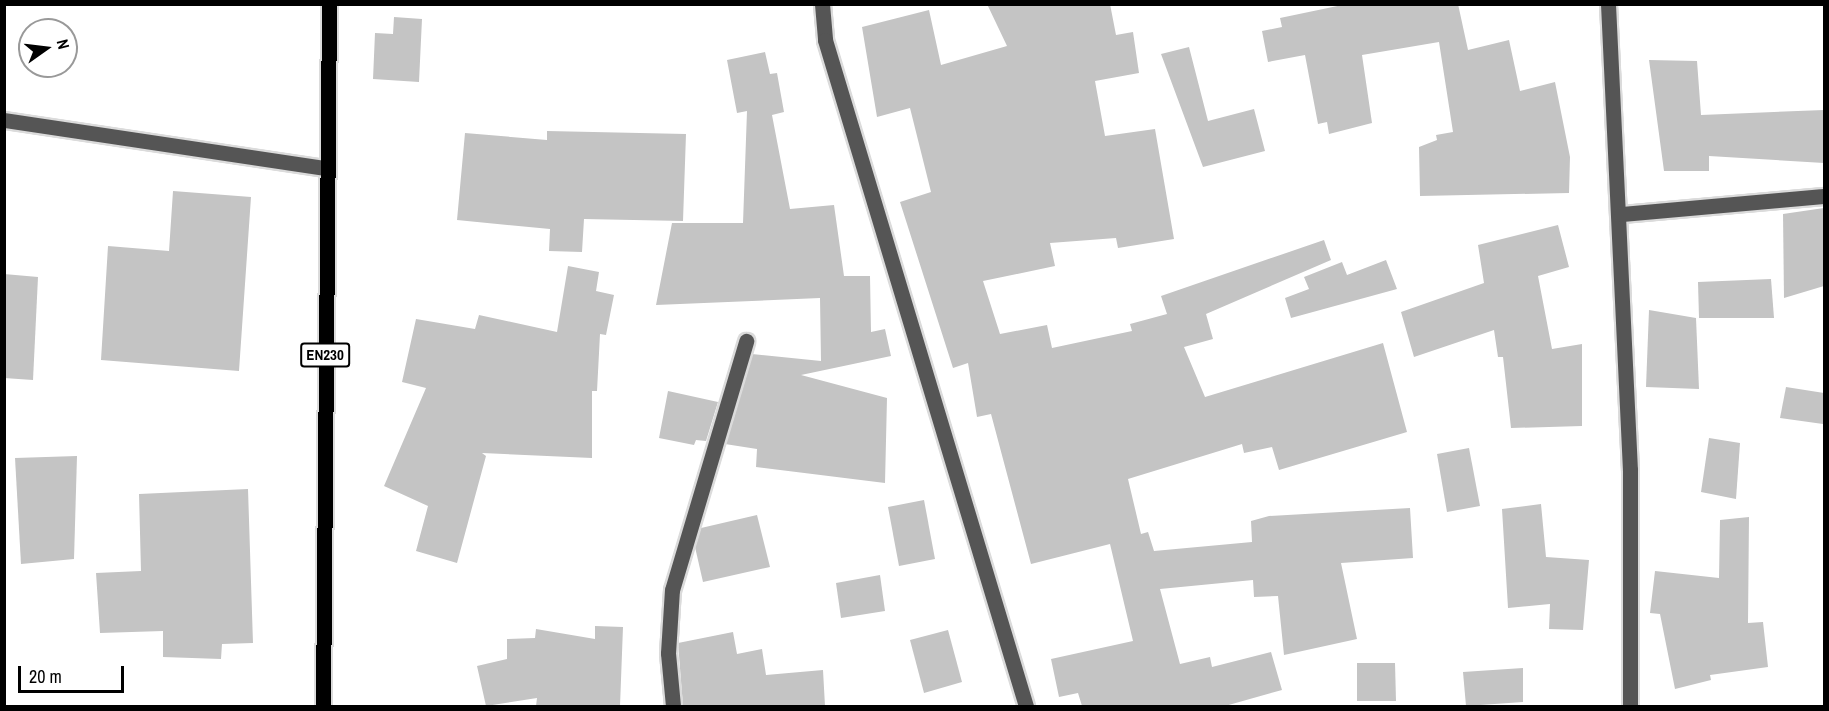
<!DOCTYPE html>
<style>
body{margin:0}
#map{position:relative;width:1829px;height:711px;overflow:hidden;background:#fff;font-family:"Archivo Narrow",sans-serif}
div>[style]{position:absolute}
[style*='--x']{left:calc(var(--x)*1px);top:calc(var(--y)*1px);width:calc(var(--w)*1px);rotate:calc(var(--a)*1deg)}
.building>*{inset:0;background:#c4c4c4}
.roads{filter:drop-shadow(2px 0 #dbdbdb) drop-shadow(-2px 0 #dbdbdb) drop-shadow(0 2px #dbdbdb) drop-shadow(0 -2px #dbdbdb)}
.minor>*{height:15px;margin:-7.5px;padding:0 7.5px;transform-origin:7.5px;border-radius:7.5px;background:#555}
.major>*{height:15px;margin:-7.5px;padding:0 7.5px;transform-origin:7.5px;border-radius:7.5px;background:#000}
span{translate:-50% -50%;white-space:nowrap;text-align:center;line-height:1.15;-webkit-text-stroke:4.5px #fff;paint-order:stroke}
.shield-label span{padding:2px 4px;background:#fff;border:2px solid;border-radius:4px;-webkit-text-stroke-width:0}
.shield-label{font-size:15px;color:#000;font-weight:700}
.frame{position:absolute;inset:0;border:6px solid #000;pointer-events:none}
.north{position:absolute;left:18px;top:18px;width:60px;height:60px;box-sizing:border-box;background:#fff;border:2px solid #999;border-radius:50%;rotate:76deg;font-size:16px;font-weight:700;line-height:24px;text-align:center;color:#000}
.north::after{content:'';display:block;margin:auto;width:21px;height:27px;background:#000;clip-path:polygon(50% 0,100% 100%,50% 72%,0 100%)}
.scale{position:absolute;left:18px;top:666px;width:106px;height:27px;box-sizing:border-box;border:3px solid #000;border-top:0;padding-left:8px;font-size:18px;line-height:21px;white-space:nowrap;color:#000;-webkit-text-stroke:4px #fff;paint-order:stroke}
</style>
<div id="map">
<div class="building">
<div style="clip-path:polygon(987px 4px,1110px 4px,1116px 35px,1133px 32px,1139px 73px,1095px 81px,1105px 136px,1155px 129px,1174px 239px,1118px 248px,1116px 238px,1050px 243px,1055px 266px,983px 281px,1000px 334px,1047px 325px,1052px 348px,1132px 331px,1130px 324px,1167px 314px,1161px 296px,1324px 240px,1331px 260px,1206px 314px,1213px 339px,1184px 347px,1205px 397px,1383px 343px,1407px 432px,1279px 470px,1272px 447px,1244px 453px,1242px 444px,1128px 479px,1141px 534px,1148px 532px,1154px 551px,1252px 542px,1251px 521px,1269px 516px,1410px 508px,1413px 558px,1341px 563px,1357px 639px,1284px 655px,1278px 596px,1254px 597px,1253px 580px,1160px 589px,1180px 664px,1210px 657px,1212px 667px,1271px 652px,1282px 690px,1225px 706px,1082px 706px,1078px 693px,1059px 697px,1051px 659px,1133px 641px,1110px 544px,1031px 564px,991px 414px,977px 417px,968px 363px,953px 368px,900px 202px,931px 192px,910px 108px,877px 117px,862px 27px,929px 10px,941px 65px,1007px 46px)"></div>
<div style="clip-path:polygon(1347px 4px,1458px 4px,1468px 50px,1509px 40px,1520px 91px,1555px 82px,1570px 157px,1569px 193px,1420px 196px,1419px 147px,1437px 140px,1436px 135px,1453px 132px,1439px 42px,1362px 55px,1372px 123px,1329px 134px,1327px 122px,1318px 124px,1305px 55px,1268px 62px,1262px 31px,1282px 27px,1280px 18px)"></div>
<div style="clip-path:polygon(394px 17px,422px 19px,419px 82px,373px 79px,375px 33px,393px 34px)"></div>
<div style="clip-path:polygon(1189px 47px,1208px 121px,1254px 109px,1265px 151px,1203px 167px,1161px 54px)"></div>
<div style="clip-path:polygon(765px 52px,770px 74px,777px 73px,784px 112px,772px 115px,790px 209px,834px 205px,844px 276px,870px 276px,871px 332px,885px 329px,891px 356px,801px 375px,887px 398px,885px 483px,756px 467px,757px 449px,725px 444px,752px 354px,821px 361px,820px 298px,656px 305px,672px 223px,743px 223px,747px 111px,737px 113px,727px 60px)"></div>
<div style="clip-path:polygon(1649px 60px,1697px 61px,1701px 115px,1824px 110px,1824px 163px,1709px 156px,1709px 171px,1664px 171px)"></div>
<div style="clip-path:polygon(547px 131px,686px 134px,683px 221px,584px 219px,582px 252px,549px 251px,550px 229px,457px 220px,465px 133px,547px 140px)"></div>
<div style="clip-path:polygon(173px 191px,251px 197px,239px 371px,101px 360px,108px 246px,169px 251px)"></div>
<div style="clip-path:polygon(1824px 208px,1824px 286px,1784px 298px,1783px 214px)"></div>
<div style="clip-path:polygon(1558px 225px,1569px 267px,1538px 276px,1552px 349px,1582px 344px,1582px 426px,1511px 428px,1503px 357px,1498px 357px,1494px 330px,1414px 357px,1401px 312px,1484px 283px,1478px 245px)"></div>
<div style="clip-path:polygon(1386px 260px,1397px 289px,1291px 318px,1285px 298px,1309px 289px,1304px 277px,1342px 262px,1347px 275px)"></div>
<div style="clip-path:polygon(568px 266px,599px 272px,596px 291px,614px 295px,606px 335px,600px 334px,597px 391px,592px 391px,592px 458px,482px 453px,486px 456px,457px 563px,416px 551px,428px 506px,384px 486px,426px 388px,402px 382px,416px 319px,475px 329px,479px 315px,557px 332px)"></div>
<div style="clip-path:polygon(4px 274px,38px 277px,33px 380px,4px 378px)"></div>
<div style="clip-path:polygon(1771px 279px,1774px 318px,1699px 318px,1698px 282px)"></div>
<div style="clip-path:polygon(1649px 310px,1696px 318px,1699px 389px,1646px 387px)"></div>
<div style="clip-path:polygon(1786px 387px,1824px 393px,1823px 424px,1780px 418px)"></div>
<div style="clip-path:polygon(668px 391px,718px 402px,706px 441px,696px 440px,694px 445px,659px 438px)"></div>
<div style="clip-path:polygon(1709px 438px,1740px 443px,1736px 499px,1701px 492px)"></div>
<div style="clip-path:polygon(1469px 448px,1480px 506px,1447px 512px,1437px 454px)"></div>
<div style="clip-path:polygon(77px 456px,74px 559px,21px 564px,15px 458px)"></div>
<div style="clip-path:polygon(248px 489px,253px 643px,222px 644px,221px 659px,163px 657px,163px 631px,100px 633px,96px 573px,141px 571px,139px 494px)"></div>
<div style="clip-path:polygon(924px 500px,935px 559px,899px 566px,888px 507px)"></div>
<div style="clip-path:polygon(1541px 504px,1546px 557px,1589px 560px,1583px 630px,1549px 629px,1550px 604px,1508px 608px,1502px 509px)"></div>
<div style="clip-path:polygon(757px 515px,770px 567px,703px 582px,695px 547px,701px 528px)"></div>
<div style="clip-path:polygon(1749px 517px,1748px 623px,1763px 622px,1768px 667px,1710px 675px,1711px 680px,1675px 689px,1660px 614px,1650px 613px,1655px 571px,1719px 578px,1720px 520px)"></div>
<div style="clip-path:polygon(880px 575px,885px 611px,841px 618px,836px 583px)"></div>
<div style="clip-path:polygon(595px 626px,623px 627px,620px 706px,536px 706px,537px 698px,486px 706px,477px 666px,507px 659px,507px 639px,535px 638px,536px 629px,595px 639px)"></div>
<div style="clip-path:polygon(948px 630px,962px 682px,924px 693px,910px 640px)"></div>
<div style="clip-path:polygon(733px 632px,737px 654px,762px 649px,766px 675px,823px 670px,825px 706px,683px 706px,678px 643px)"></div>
<div style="clip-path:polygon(1357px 663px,1395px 663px,1396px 701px,1357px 701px)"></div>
<div style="clip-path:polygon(1523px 668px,1523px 702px,1466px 706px,1463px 672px)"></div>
</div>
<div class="roads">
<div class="minor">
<div style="--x:822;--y:4;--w:36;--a:85"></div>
<div style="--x:825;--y:40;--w:696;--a:73.21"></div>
<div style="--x:1608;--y:4;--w:467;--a:87.3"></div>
<div style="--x:1630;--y:470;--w:236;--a:90"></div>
<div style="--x:4;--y:120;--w:326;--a:8.5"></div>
<div style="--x:1621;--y:214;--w:204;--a:-5.1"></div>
<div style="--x:673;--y:706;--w:53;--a:-95.4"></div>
<div style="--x:668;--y:653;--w:63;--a:-86.4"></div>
<div style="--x:672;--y:590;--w:260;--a:-73.4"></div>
</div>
<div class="major">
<div style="--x:323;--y:706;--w:702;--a:-89.51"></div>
</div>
</div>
<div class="shield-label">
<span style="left:325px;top:355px">EN230</span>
</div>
<div class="frame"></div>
<div class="north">N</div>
<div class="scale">20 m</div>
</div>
